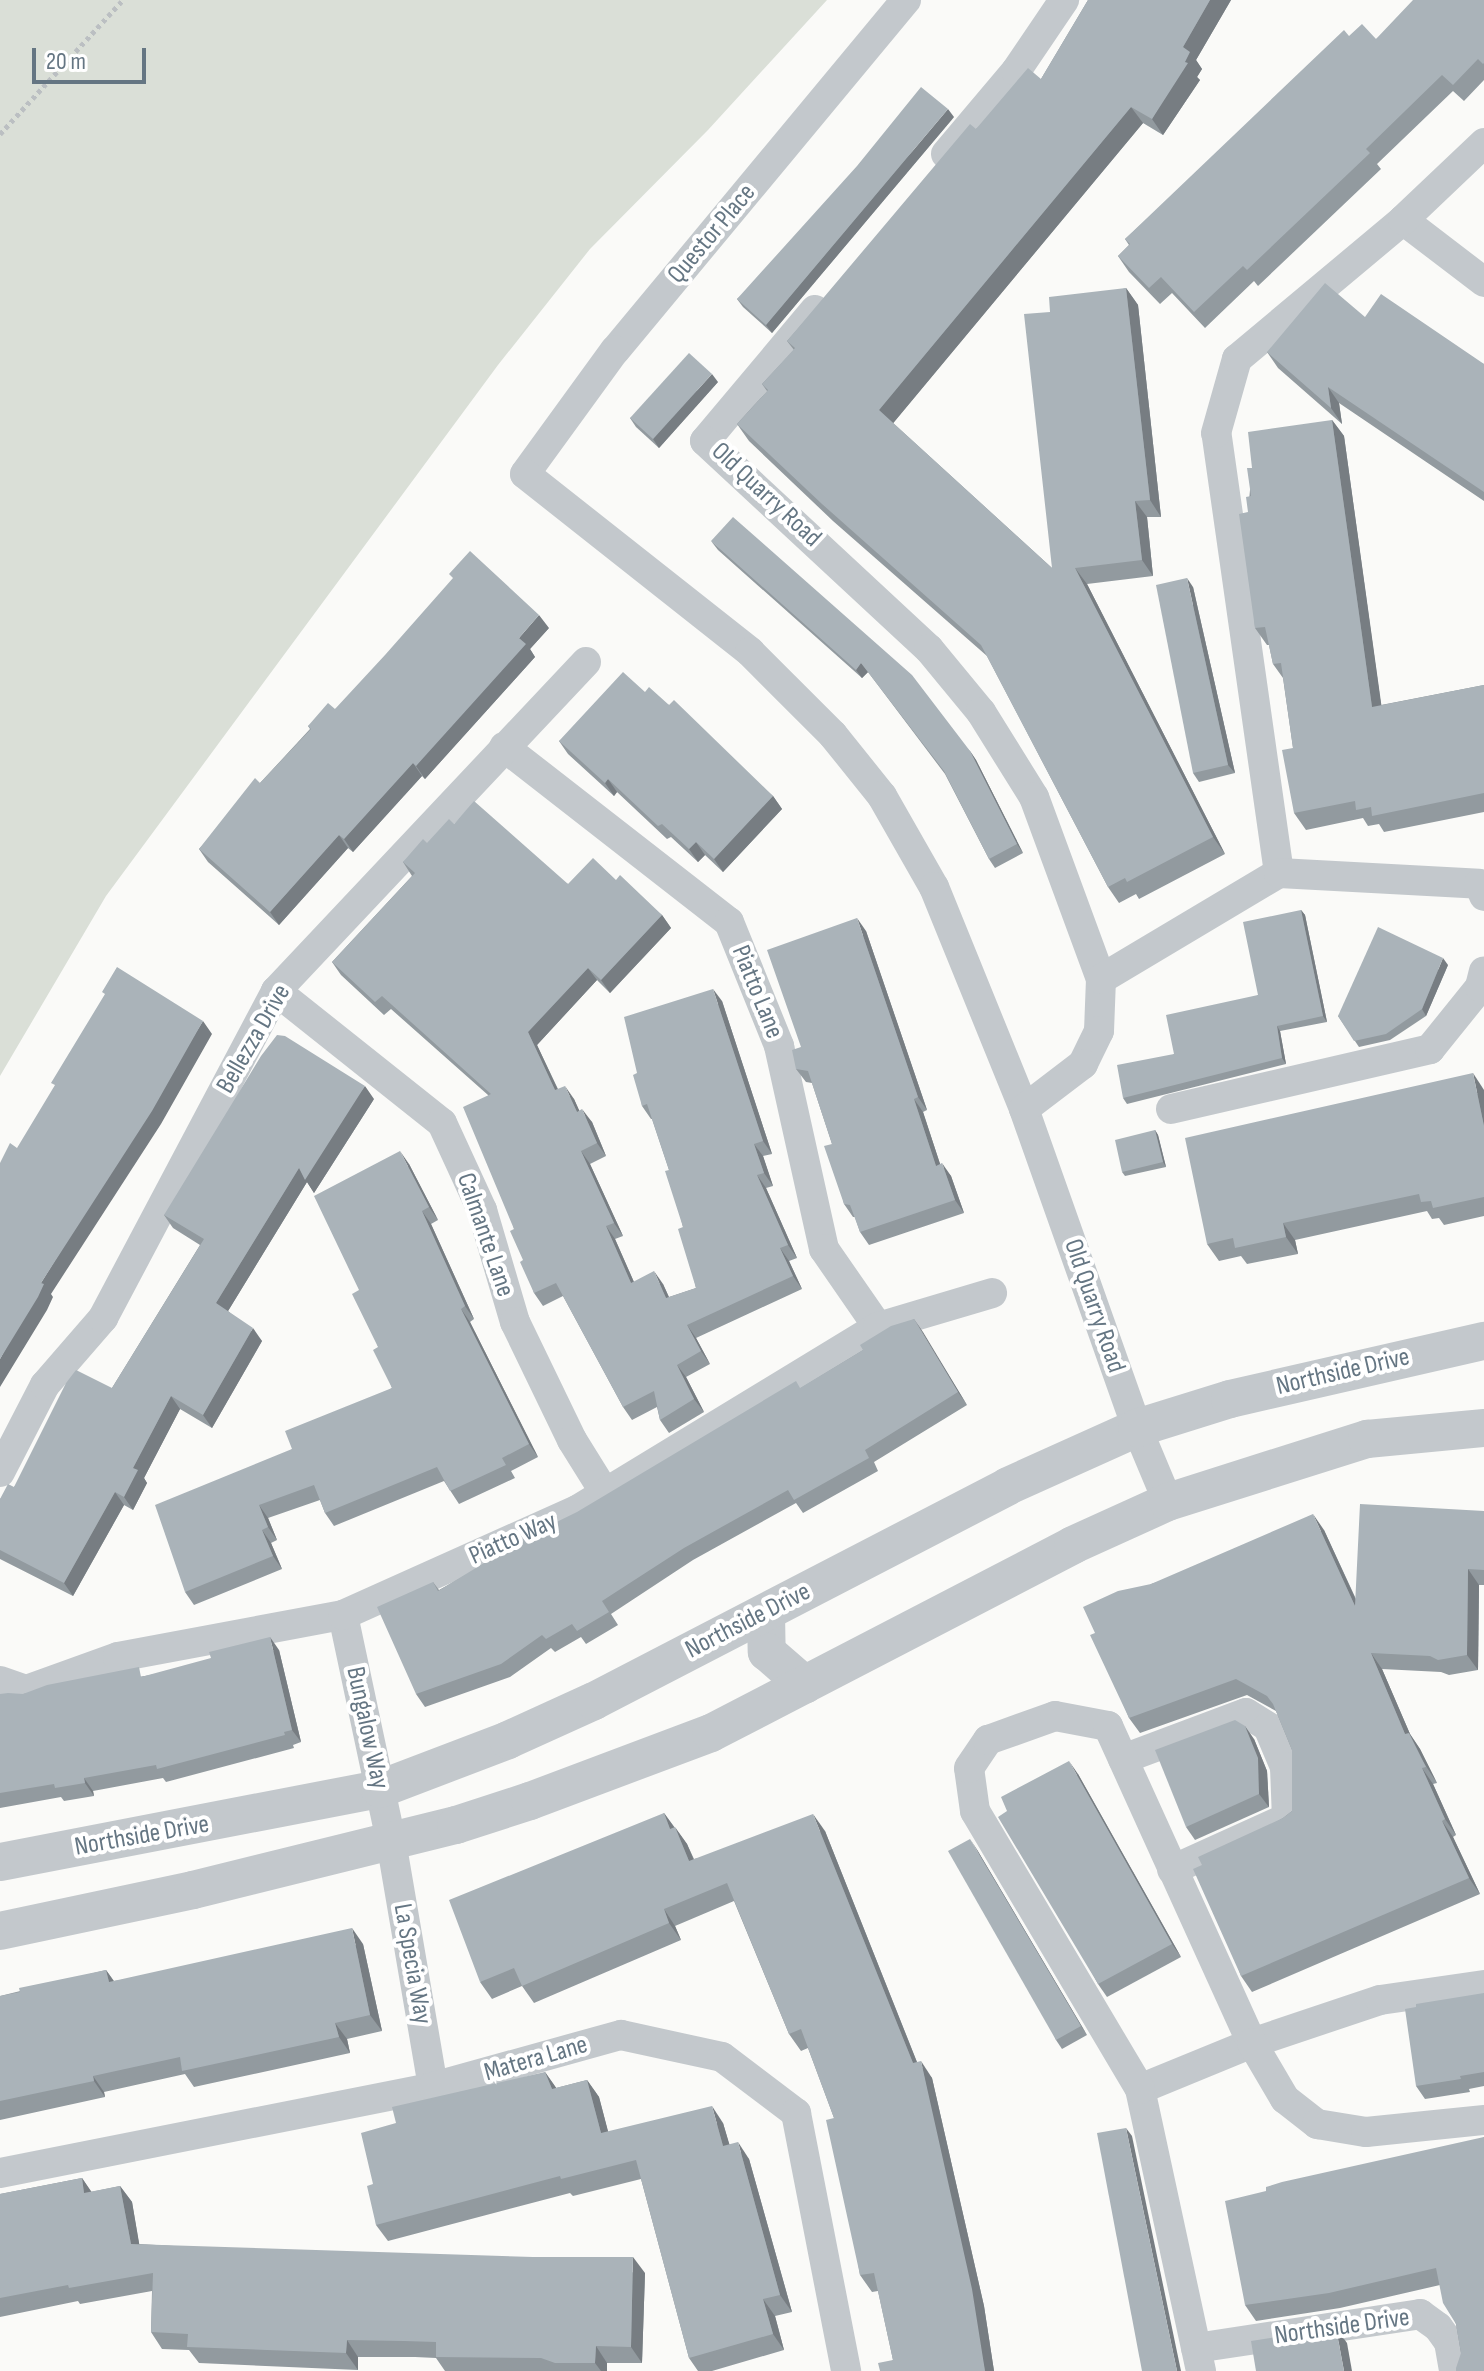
<!DOCTYPE html>
<style>
body{margin:0}
#map{position:relative;width:1484px;height:2371px;overflow:hidden;background:#fafaf8;font-family:"Sofia Sans Condensed",sans-serif}
div>[style]{position:absolute}
[style*='--x']{left:calc(var(--x)*1px);top:calc(var(--y)*1px);width:calc(var(--w)*1px);rotate:calc(var(--a)*1deg)}
.green>*{inset:0;background:#dadfd7}
.path>*{height:5px;margin-top:-2.5px;transform-origin:0;background:repeating-linear-gradient(90deg,#bbbfc2 0 4px,transparent 0 8px)}
.minor>*{height:30px;margin:-15px;padding:0 15px;transform-origin:15px;border-radius:15px;background:#c3c8cc}
.tertiary>*{height:38px;margin:-19px;padding:0 19px;transform-origin:19px;border-radius:19px;background:#c3c8cc}
.wall>*{inset:0;background:#929a9f}
.shaded-wall>*{inset:0;background:#777d82}
.building>*{inset:0;background:#aab3b9}
span{translate:-50% -50%;white-space:nowrap;text-align:center;line-height:1.15;-webkit-text-stroke:8px #fff;paint-order:stroke}
.street-label{font-size:26px;color:#657683}
.scale{position:absolute;left:32px;top:48px;width:114px;height:36px;box-sizing:border-box;border:4px solid #657683;border-top:0;padding-left:10px;font-size:24px;line-height:28px;white-space:nowrap;color:#657683;-webkit-text-stroke:6px #fff;paint-order:stroke}
</style>
<div id="map">
<div class="green">
<div style="clip-path:polygon(0 0,827px 0,708px 130px,590px 249px,498px 365px,106px 896px,0 1076px)"></div>
</div>
<div class="path">
<div style="--x:0;--y:134;--w:182;--a:-47.5"></div>
</div>
<div class="minor">
<div style="--x:906;--y:0;--w:455;--a:129.7"></div>
<div style="--x:615;--y:350;--w:153;--a:126"></div>
<div style="--x:525;--y:474;--w:287;--a:38.3"></div>
<div style="--x:750;--y:652;--w:117;--a:45"></div>
<div style="--x:833;--y:735;--w:78;--a:51.2"></div>
<div style="--x:882;--y:796;--w:105;--a:60.3"></div>
<div style="--x:934;--y:887;--w:240;--a:67.9"></div>
<div style="--x:1024;--y:1109;--w:338;--a:70.5"></div>
<div style="--x:1137;--y:1428;--w:80;--a:67.3"></div>
<div style="--x:946;--y:154;--w:109;--a:-49.9"></div>
<div style="--x:1016;--y:71;--w:86;--a:-55.9"></div>
<div style="--x:1403;--y:220;--w:102;--a:37.4"></div>
<div style="--x:815;--y:310;--w:171;--a:130"></div>
<div style="--x:705;--y:441;--w:306;--a:42.9"></div>
<div style="--x:929;--y:649;--w:82;--a:50.5"></div>
<div style="--x:981;--y:712;--w:100;--a:58.1"></div>
<div style="--x:1034;--y:797;--w:194;--a:69.8"></div>
<div style="--x:1101;--y:979;--w:52;--a:92.2"></div>
<div style="--x:1099;--y:1031;--w:37;--a:116"></div>
<div style="--x:1083;--y:1064;--w:74;--a:142.7"></div>
<div style="--x:504;--y:747;--w:285;--a:37.9"></div>
<div style="--x:729;--y:922;--w:134;--a:68"></div>
<div style="--x:779;--y:1046;--w:208;--a:77.5"></div>
<div style="--x:824;--y:1249;--w:95;--a:55.3"></div>
<div style="--x:1279;--y:873;--w:444;--a:-98.1"></div>
<div style="--x:1216;--y:433;--w:77;--a:-74.2"></div>
<div style="--x:1237;--y:359;--w:217;--a:-39.9"></div>
<div style="--x:1403;--y:220;--w:112;--a:-43.5"></div>
<div style="--x:1101;--y:979;--w:207;--a:-30.8"></div>
<div style="--x:1279;--y:873;--w:200;--a:3.1"></div>
<div style="--x:1479;--y:884;--w:13;--a:67"></div>
<div style="--x:276;--y:991;--w:212;--a:38.5"></div>
<div style="--x:442;--y:1123;--w:96;--a:65.3"></div>
<div style="--x:482;--y:1210;--w:117;--a:73.6"></div>
<div style="--x:515;--y:1322;--w:131;--a:64.2"></div>
<div style="--x:572;--y:1440;--w:62;--a:58.1"></div>
<div style="--x:1171;--y:1109;--w:266;--a:-13"></div>
<div style="--x:1430;--y:1049;--w:80;--a:-51.1"></div>
<div style="--x:1480;--y:987;--w:16;--a:-76"></div>
<div style="--x:0;--y:1472;--w:98;--a:-62.7"></div>
<div style="--x:45;--y:1385;--w:89;--a:-49.1"></div>
<div style="--x:103;--y:1318;--w:370;--a:-62.1"></div>
<div style="--x:276;--y:991;--w:452;--a:-46.7"></div>
<div style="--x:343;--y:1615;--w:231;--a:78"></div>
<div style="--x:391;--y:1841;--w:250;--a:80.3"></div>
<div style="--x:0;--y:1681;--w:28;--a:19"></div>
<div style="--x:26;--y:1690;--w:98;--a:-19.7"></div>
<div style="--x:118;--y:1657;--w:229;--a:-10.6"></div>
<div style="--x:343;--y:1615;--w:256;--a:-24.2"></div>
<div style="--x:577;--y:1510;--w:352;--a:-31.3"></div>
<div style="--x:878;--y:1327;--w:119;--a:-16.6"></div>
<div style="--x:1123;--y:1759;--w:131;--a:-20.5"></div>
<div style="--x:1246;--y:1713;--w:26;--a:32"></div>
<div style="--x:1268;--y:1727;--w:43;--a:67"></div>
<div style="--x:1285;--y:1767;--w:51;--a:87.8"></div>
<div style="--x:1287;--y:1818;--w:126;--a:155.7"></div>
<div style="--x:1140;--y:2089;--w:121;--a:-22.3"></div>
<div style="--x:1252;--y:2043;--w:135;--a:-18.6"></div>
<div style="--x:1380;--y:2000;--w:105;--a:-8.2"></div>
<div style="--x:0;--y:2173;--w:441;--a:-11.2"></div>
<div style="--x:433;--y:2087;--w:195;--a:-15.5"></div>
<div style="--x:621;--y:2035;--w:103;--a:12.3"></div>
<div style="--x:722;--y:2057;--w:93;--a:37.1"></div>
<div style="--x:796;--y:2113;--w:263;--a:79"></div>
<div style="--x:1196;--y:2348;--w:227;--a:-8.6"></div>
<div style="--x:1420;--y:2314;--w:22;--a:36"></div>
<div style="--x:1438;--y:2327;--w:19;--a:54"></div>
<div style="--x:1449;--y:2342;--w:29;--a:80"></div>
<div style="--x:1201;--y:2371;--w:289;--a:-102.2"></div>
<div style="--x:1140;--y:2089;--w:323;--a:-120.7"></div>
<div style="--x:975;--y:1811;--w:43;--a:-97.9"></div>
<div style="--x:969;--y:1768;--w:34;--a:-56"></div>
<div style="--x:988;--y:1740;--w:71;--a:-19.7"></div>
<div style="--x:1055;--y:1716;--w:54;--a:10.7"></div>
<div style="--x:1108;--y:1726;--w:348;--a:65.6"></div>
<div style="--x:1252;--y:2043;--w:65;--a:59.5"></div>
<div style="--x:1285;--y:2099;--w:41;--a:38"></div>
<div style="--x:1317;--y:2124;--w:50;--a:9.3"></div>
<div style="--x:1366;--y:2132;--w:119;--a:-5.8"></div>
</div>
<div class="tertiary">
<div style="--x:766;--y:1613;--w:39;--a:89"></div>
<div style="--x:767;--y:1652;--w:50;--a:41"></div>
<div style="--x:0;--y:1862;--w:387;--a:-10.9"></div>
<div style="--x:380;--y:1789;--w:137;--a:-20.9"></div>
<div style="--x:508;--y:1740;--w:94;--a:-24.4"></div>
<div style="--x:594;--y:1701;--w:466;--a:-27.4"></div>
<div style="--x:1008;--y:1486;--w:141;--a:-24.2"></div>
<div style="--x:1137;--y:1428;--w:97;--a:-17.3"></div>
<div style="--x:1230;--y:1399;--w:261;--a:-12.9"></div>
<div style="--x:0;--y:1931;--w:197;--a:-12"></div>
<div style="--x:193;--y:1890;--w:271;--a:-13.9"></div>
<div style="--x:456;--y:1825;--w:78;--a:-18"></div>
<div style="--x:530;--y:1801;--w:193;--a:-20.6"></div>
<div style="--x:711;--y:1733;--w:408;--a:-27.4"></div>
<div style="--x:1073;--y:1545;--w:104;--a:-24.4"></div>
<div style="--x:1168;--y:1502;--w:209;--a:-17.6"></div>
<div style="--x:1367;--y:1439;--w:118;--a:-5.4"></div>
</div>
<div class="wall">
<div style="clip-path:polygon(1088px 0,1231px 0,1196px 60px,1202px 69px,1197px 77px,1200px 80px,1163px 135px,1143px 123px,893px 423px,1052px 568px,1050px 312px,1126px 288px,1138px 305px,1161px 517px,1147px 517px,1153px 576px,1087px 584px,1225px 854px,1139px 899px,1136px 894px,1119px 903px,1108px 887px,987px 656px,833px 521px,749px 441px,737px 424px,767px 391px,762px 384px,794px 350px,787px 341px,976px 129px,1041px 79px)"></div>
<div style="clip-path:polygon(1484px 0,1484px 80px,1464px 101px,1453px 91px,1377px 164px,1381px 169px,1258px 286px,1254px 281px,1205px 328px,1172px 293px,1160px 304px,1129px 272px,1118px 256px,1129px 245px,1125px 239px,1349px 36px,1376px 39px)"></div>
<div style="clip-path:polygon(954px 117px,772px 333px,743px 307px,737px 299px)"></div>
<div style="clip-path:polygon(1365px 317px,1484px 364px,1484px 501px,1339px 403px,1342px 424px,1278px 368px,1267px 352px)"></div>
<div style="clip-path:polygon(718px 382px,659px 448px,636px 427px,630px 418px)"></div>
<div style="clip-path:polygon(1332px 420px,1344px 436px,1381px 705px,1484px 685px,1484px 812px,1384px 832px,1379px 824px,1368px 826px,1363px 818px,1306px 830px,1294px 813px,1293px 748px,1283px 678px,1273px 664px,1269px 645px,1267px 645px,1255px 628px,1248px 512px,1252px 468px)"></div>
<div style="clip-path:polygon(711px 541px,970px 751px,976px 760px,1023px 853px,995px 868px,989px 859px,945px 774px,868px 672px,862px 678px,718px 550px)"></div>
<div style="clip-path:polygon(1193px 587px,1235px 773px,1199px 782px,1193px 773px)"></div>
<div style="clip-path:polygon(549px 628px,530px 649px,535px 657px,425px 779px,422px 776px,353px 852px,348px 848px,279px 925px,208px 862px,199px 849px,310px 729px,308px 726px,335px 709px)"></div>
<div style="clip-path:polygon(645px 692px,669px 705px,773px 796px,782px 809px,723px 872px,705px 855px,698px 862px,671px 837px,667px 839px,617px 792px,614px 796px,568px 754px,559px 741px)"></div>
<div style="clip-path:polygon(454px 824px,568px 884px,616px 880px,662px 915px,671px 928px,610px 993px,597px 980px,537px 1045px,558px 1089px,574px 1099px,579px 1111px,592px 1122px,606px 1156px,590px 1164px,623px 1236px,615px 1239px,634px 1282px,663px 1284px,669px 1297px,696px 1288px,683px 1227px,669px 1170px,652px 1119px,651px 1119px,642px 1106px,637px 1073px,722px 1001px,772px 1154px,763px 1156px,773px 1186px,766px 1188px,797px 1258px,789px 1261px,802px 1289px,696px 1338px,710px 1364px,686px 1377px,704px 1412px,669px 1433px,660px 1420px,657px 1407px,632px 1420px,623px 1407px,563px 1296px,543px 1306px,534px 1293px,514px 1229px,488px 1095px,391px 1009px,384px 1015px,341px 975px,332px 962px,412px 876px,403px 862px)"></div>
<div style="clip-path:polygon(1301px 910px,1305px 915px,1327px 1022px,1280px 1031px,1286px 1064px,1127px 1104px,1123px 1098px,1174px 1054px,1258px 995px)"></div>
<div style="clip-path:polygon(866px 931px,927px 1110px,923px 1112px,940px 1164px,951px 1176px,964px 1213px,869px 1245px,860px 1232px,855px 1217px,853px 1217px,844px 1204px,832px 1144px,812px 1083px,806px 1082px,796px 1069px,801px 1047px)"></div>
<div style="clip-path:polygon(1448px 965px,1426px 1016px,1390px 1040px,1359px 1047px,1338px 1016px)"></div>
<div style="clip-path:polygon(1484px 1090px,1484px 1216px,1444px 1225px,1439px 1218px,1432px 1219px,1427px 1211px,1295px 1240px,1298px 1254px,1247px 1264px,1241px 1256px,1219px 1261px,1207px 1244px)"></div>
<div style="clip-path:polygon(374px 1099px,314px 1193px,307px 1182px,228px 1311px,262px 1341px,212px 1428px,180px 1409px,144px 1478px,147px 1483px,133px 1510px,124px 1505px,73px 1596px,0 1559px,0 1499px,14px 1487px,112px 1388px,200px 1245px,173px 1228px,164px 1215px)"></div>
<div style="clip-path:polygon(1155px 1130px,1158px 1135px,1166px 1167px,1125px 1176px,1122px 1172px)"></div>
<div style="clip-path:polygon(409px 1164px,438px 1220px,431px 1224px,474px 1319px,470px 1322px,538px 1457px,511px 1471px,515px 1478px,459px 1504px,444px 1481px,334px 1526px,325px 1513px,320px 1500px,268px 1518px,277px 1540px,271px 1543px,282px 1569px,194px 1605px,185px 1592px,292px 1449px,392px 1388px,359px 1290px)"></div>
<div style="clip-path:polygon(914px 1319px,967px 1405px,874px 1462px,878px 1471px,803px 1513px,796px 1503px,693px 1560px,611px 1614px,618px 1625px,586px 1644px,581px 1637px,555px 1652px,551px 1648px,510px 1677px,425px 1707px,416px 1694px,433px 1582px,439px 1590px,801px 1388px)"></div>
<div style="clip-path:polygon(1484px 1511px,1484px 1585px,1479px 1585px,1478px 1670px,1449px 1675px,1441px 1672px,1382px 1669px,1410px 1734px,1420px 1749px,1437px 1783px,1433px 1784px,1456px 1835px,1453px 1837px,1480px 1894px,1252px 1992px,1241px 1976px,1202px 1865px,1283px 1818px,1292px 1811px,1292px 1750px,1276px 1711px,1247px 1695px,1140px 1733px,1129px 1718px,1095px 1633px,1151px 1584px,1324px 1530px,1356px 1599px)"></div>
<div style="clip-path:polygon(279px 1650px,301px 1742px,293px 1745px,294px 1748px,166px 1782px,163px 1778px,93px 1791px,94px 1796px,64px 1801px,61px 1797px,0 1808px,0 1694px,23px 1694px,145px 1676px)"></div>
<div style="clip-path:polygon(1254px 1739px,1267px 1771px,1269px 1807px,1195px 1840px,1186px 1827px)"></div>
<div style="clip-path:polygon(1078px 1774px,1181px 1957px,1107px 1997px,1098px 1984px,1007px 1811px)"></div>
<div style="clip-path:polygon(664px 1813px,687px 1844px,694px 1859px,825px 1831px,917px 2062px,932px 2078px,984px 2306px,994px 2371px,880px 2371px,893px 2360px,878px 2291px,872px 2292px,860px 2275px,834px 2118px,808px 2048px,801px 2051px,789px 2034px,734px 1901px,675px 1926px,681px 1940px,534px 2003px,522px 1986px,492px 1999px,480px 1982px)"></div>
<div style="clip-path:polygon(976px 1848px,1087px 2035px,1062px 2049px,1056px 2040px)"></div>
<div style="clip-path:polygon(363px 1944px,382px 2031px,347px 2039px,350px 2053px,194px 2087px,185px 2074px,104px 2092px,105px 2097px,0 2120px,0 1996px,106px 1970px,114px 1981px)"></div>
<div style="clip-path:polygon(1484px 1993px,1484px 2086px,1469px 2089px,1470px 2092px,1425px 2099px,1416px 2086px)"></div>
<div style="clip-path:polygon(545px 2072px,556px 2088px,587px 2080px,599px 2097px,608px 2132px,723px 2123px,729px 2144px,749px 2159px,792px 2312px,775px 2316px,784px 2350px,712px 2371px,698px 2371px,689px 2358px,641px 2179px,573px 2196px,570px 2193px,388px 2241px,376px 2225px,373px 2184px)"></div>
<div style="clip-path:polygon(1484px 2137px,1461px 2353px,1456px 2324px,1440px 2285px,1340px 2308px,1256px 2321px,1245px 2305px)"></div>
<div style="clip-path:polygon(82px 2178px,91px 2192px,120px 2186px,132px 2202px,139px 2244px,645px 2273px,642px 2363px,607px 2363px,607px 2371px,445px 2371px,436px 2358px,415px 2357px,358px 2357px,358px 2370px,199px 2363px,189px 2350px,162px 2349px,151px 2332px,152px 2291px,80px 2304px,78px 2301px,0 2317px,0 2194px)"></div>
</div>
<div class="shaded-wall">
<div style="clip-path:polygon(1210px 0,1231px 0,1196px 60px,1202px 69px,1197px 77px,1200px 80px,1163px 135px,1152px 119px,1185px 62px,1183px 47px)"></div>
<div style="clip-path:polygon(1131px 107px,1143px 123px,890px 427px,879px 410px)"></div>
<div style="clip-path:polygon(948px 109px,954px 117px,772px 333px,766px 325px)"></div>
<div style="clip-path:polygon(1126px 288px,1138px 305px,1161px 517px,1150px 500px)"></div>
<div style="clip-path:polygon(712px 374px,718px 382px,659px 448px,653px 439px)"></div>
<div style="clip-path:polygon(1328px 387px,1339px 403px,1342px 424px,1331px 408px)"></div>
<div style="clip-path:polygon(1332px 420px,1344px 436px,1384px 724px,1372px 707px)"></div>
<div style="clip-path:polygon(1135px 501px,1147px 517px,1153px 576px,1142px 560px)"></div>
<div style="clip-path:polygon(1075px 568px,1087px 584px,1225px 854px,1213px 837px)"></div>
<div style="clip-path:polygon(1187px 578px,1193px 587px,1235px 773px,1228px 765px)"></div>
<div style="clip-path:polygon(539px 615px,549px 628px,530px 649px,535px 657px,425px 779px,416px 766px,519px 638px)"></div>
<div style="clip-path:polygon(861px 663px,868px 672px,862px 678px,856px 670px)"></div>
<div style="clip-path:polygon(970px 751px,976px 760px,1023px 853px,1017px 844px)"></div>
<div style="clip-path:polygon(413px 763px,422px 776px,353px 852px,344px 839px)"></div>
<div style="clip-path:polygon(608px 779px,617px 792px,614px 796px,605px 783px)"></div>
<div style="clip-path:polygon(773px 796px,782px 809px,723px 872px,714px 859px)"></div>
<div style="clip-path:polygon(339px 835px,348px 848px,279px 925px,270px 912px)"></div>
<div style="clip-path:polygon(696px 842px,705px 855px,698px 862px,689px 849px)"></div>
<div style="clip-path:polygon(1301px 910px,1305px 915px,1327px 1022px,1323px 1016px)"></div>
<div style="clip-path:polygon(662px 915px,671px 928px,610px 993px,601px 980px)"></div>
<div style="clip-path:polygon(857px 918px,866px 931px,927px 1110px,918px 1097px)"></div>
<div style="clip-path:polygon(1443px 958px,1448px 965px,1426px 1016px,1422px 1009px)"></div>
<div style="clip-path:polygon(588px 968px,597px 980px,537px 1045px,564px 1103px,555px 1090px,528px 1032px)"></div>
<div style="clip-path:polygon(713px 989px,722px 1001px,772px 1154px,763px 1141px)"></div>
<div style="clip-path:polygon(203px 1021px,212px 1034px,161px 1124px,51px 1294px,53px 1297px,47px 1310px,0 1387px,0 1359px,41px 1283px)"></div>
<div style="clip-path:polygon(1277px 1026px,1280px 1031px,1286px 1064px,1282px 1058px)"></div>
<div style="clip-path:polygon(1473px 1073px,1484px 1090px,1484px 1126px)"></div>
<div style="clip-path:polygon(365px 1086px,374px 1099px,314px 1193px,307px 1182px,225px 1316px,216px 1303px,299px 1168px)"></div>
<div style="clip-path:polygon(565px 1086px,574px 1099px,586px 1125px,577px 1112px)"></div>
<div style="clip-path:polygon(914px 1099px,923px 1112px,945px 1179px,936px 1166px)"></div>
<div style="clip-path:polygon(582px 1109px,592px 1122px,606px 1156px,597px 1143px)"></div>
<div style="clip-path:polygon(1155px 1130px,1158px 1135px,1166px 1167px,1163px 1162px)"></div>
<div style="clip-path:polygon(754px 1144px,763px 1156px,773px 1186px,764px 1173px)"></div>
<div style="clip-path:polygon(400px 1151px,409px 1164px,438px 1220px,429px 1207px)"></div>
<div style="clip-path:polygon(581px 1151px,590px 1164px,623px 1236px,614px 1223px)"></div>
<div style="clip-path:polygon(942px 1163px,951px 1176px,964px 1213px,955px 1200px)"></div>
<div style="clip-path:polygon(757px 1175px,766px 1188px,797px 1258px,788px 1245px)"></div>
<div style="clip-path:polygon(422px 1211px,431px 1224px,474px 1319px,465px 1306px)"></div>
<div style="clip-path:polygon(1283px 1223px,1295px 1240px,1298px 1254px,1286px 1237px)"></div>
<div style="clip-path:polygon(606px 1226px,615px 1239px,640px 1296px,631px 1283px)"></div>
<div style="clip-path:polygon(780px 1248px,789px 1261px,802px 1289px,793px 1276px)"></div>
<div style="clip-path:polygon(654px 1271px,663px 1284px,675px 1311px,666px 1298px)"></div>
<div style="clip-path:polygon(461px 1309px,470px 1322px,538px 1457px,529px 1444px)"></div>
<div style="clip-path:polygon(914px 1319px,923px 1332px,967px 1405px,958px 1392px)"></div>
<div style="clip-path:polygon(687px 1325px,696px 1338px,710px 1364px,701px 1351px)"></div>
<div style="clip-path:polygon(253px 1328px,262px 1341px,212px 1428px,203px 1415px)"></div>
<div style="clip-path:polygon(677px 1365px,686px 1377px,704px 1412px,694px 1399px)"></div>
<div style="clip-path:polygon(171px 1396px,180px 1409px,144px 1478px,147px 1483px,133px 1510px,124px 1497px,133px 1468px)"></div>
<div style="clip-path:polygon(115px 1492px,124px 1505px,73px 1596px,64px 1583px)"></div>
<div style="clip-path:polygon(259px 1505px,268px 1518px,277px 1540px,268px 1527px)"></div>
<div style="clip-path:polygon(1313px 1514px,1324px 1530px,1366px 1622px,1355px 1606px)"></div>
<div style="clip-path:polygon(262px 1530px,271px 1543px,282px 1569px,273px 1556px)"></div>
<div style="clip-path:polygon(1468px 1569px,1479px 1585px,1478px 1670px,1467px 1655px)"></div>
<div style="clip-path:polygon(270px 1637px,279px 1650px,301px 1742px,292px 1730px)"></div>
<div style="clip-path:polygon(1371px 1653px,1382px 1669px,1410px 1734px,1420px 1749px,1437px 1783px,1405px 1734px)"></div>
<div style="clip-path:polygon(1245px 1726px,1254px 1739px,1267px 1771px,1269px 1807px,1259px 1794px)"></div>
<div style="clip-path:polygon(1069px 1761px,1078px 1774px,1181px 1957px,1172px 1944px)"></div>
<div style="clip-path:polygon(1422px 1768px,1433px 1784px,1456px 1835px,1445px 1819px)"></div>
<div style="clip-path:polygon(84px 1778px,93px 1791px,94px 1796px,85px 1783px)"></div>
<div style="clip-path:polygon(664px 1813px,676px 1830px,670px 1829px)"></div>
<div style="clip-path:polygon(813px 1814px,825px 1831px,924px 2080px,913px 2063px)"></div>
<div style="clip-path:polygon(1442px 1821px,1453px 1837px,1480px 1894px,1469px 1878px)"></div>
<div style="clip-path:polygon(675px 1827px,687px 1844px,701px 1877px,689px 1861px)"></div>
<div style="clip-path:polygon(970px 1839px,976px 1848px,1087px 2035px,1081px 2026px)"></div>
<div style="clip-path:polygon(664px 1909px,675px 1926px,681px 1940px,669px 1923px)"></div>
<div style="clip-path:polygon(352px 1928px,363px 1944px,382px 2031px,370px 2015px)"></div>
<div style="clip-path:polygon(106px 1970px,117px 1986px,109px 1982px)"></div>
<div style="clip-path:polygon(335px 2023px,347px 2039px,350px 2053px,339px 2037px)"></div>
<div style="clip-path:polygon(921px 2061px,932px 2078px,984px 2306px,994px 2371px,985px 2371px)"></div>
<div style="clip-path:polygon(545px 2072px,557px 2089px,552px 2089px)"></div>
<div style="clip-path:polygon(93px 2076px,104px 2092px,105px 2097px,94px 2081px)"></div>
<div style="clip-path:polygon(587px 2080px,599px 2097px,613px 2150px,601px 2133px)"></div>
<div style="clip-path:polygon(712px 2106px,723px 2123px,735px 2163px,723px 2146px)"></div>
<div style="clip-path:polygon(1126px 2128px,1132px 2136px,1181px 2371px,1177px 2371px)"></div>
<div style="clip-path:polygon(738px 2142px,749px 2159px,792px 2312px,780px 2295px)"></div>
<div style="clip-path:polygon(82px 2178px,93px 2194px,84px 2193px)"></div>
<div style="clip-path:polygon(120px 2186px,132px 2202px,142px 2260px,131px 2244px)"></div>
<div style="clip-path:polygon(633px 2257px,645px 2273px,642px 2363px,631px 2347px)"></div>
<div style="clip-path:polygon(763px 2299px,775px 2316px,784px 2350px,773px 2334px)"></div>
<div style="clip-path:polygon(1336px 2328px,1347px 2343px,1352px 2371px,1344px 2371px)"></div>
<div style="clip-path:polygon(347px 2340px,358px 2357px,358px 2370px,346px 2353px)"></div>
<div style="clip-path:polygon(596px 2346px,607px 2363px,607px 2371px,601px 2371px,595px 2363px)"></div>
</div>
<div class="building">
<div style="clip-path:polygon(1088px 0,1210px 0,1183px 47px,1190px 52px,1185px 62px,1188px 63px,1152px 119px,1131px 107px,879px 410px,1052px 568px,1024px 314px,1050px 312px,1049px 297px,1126px 288px,1150px 500px,1135px 501px,1142px 560px,1075px 568px,1213px 837px,1127px 882px,1125px 878px,1108px 887px,981px 645px,822px 504px,737px 424px,768px 390px,762px 384px,795px 348px,787px 341px,970px 124px,976px 129px,1028px 68px,1041px 79px)"></div>
<div style="clip-path:polygon(1413px 0,1484px 0,1484px 63px,1483px 64px,1478px 59px,1453px 85px,1442px 75px,1366px 149px,1370px 153px,1247px 270px,1243px 266px,1194px 312px,1161px 277px,1149px 288px,1118px 256px,1130px 244px,1125px 239px,1344px 30px,1349px 36px,1362px 24px,1376px 39px)"></div>
<div style="clip-path:polygon(921px 87px,948px 109px,766px 325px,737px 299px,857px 166px)"></div>
<div style="clip-path:polygon(1325px 283px,1365px 317px,1381px 294px,1484px 364px,1484px 492px,1328px 387px,1331px 408px,1267px 352px)"></div>
<div style="clip-path:polygon(689px 353px,712px 374px,653px 439px,630px 418px)"></div>
<div style="clip-path:polygon(1332px 420px,1372px 707px,1484px 685px,1484px 793px,1372px 816px,1371px 807px,1356px 810px,1355px 801px,1294px 813px,1282px 750px,1293px 748px,1281px 663px,1273px 664px,1265px 627px,1255px 628px,1239px 514px,1248px 512px,1246px 497px,1251px 496px,1247px 468px,1252px 468px,1248px 432px)"></div>
<div style="clip-path:polygon(733px 517px,912px 675px,970px 751px,1017px 844px,989px 859px,944px 771px,861px 663px,856px 670px,711px 541px)"></div>
<div style="clip-path:polygon(470px 551px,539px 615px,519px 638px,526px 644px,416px 766px,413px 763px,344px 839px,339px 835px,270px 912px,199px 849px,255px 778px,260px 783px,311px 729px,308px 726px,328px 703px,335px 709px,385px 655px,453px 578px,449px 574px)"></div>
<div style="clip-path:polygon(1187px 578px,1228px 765px,1193px 773px,1156px 585px)"></div>
<div style="clip-path:polygon(623px 672px,645px 692px,649px 687px,669px 705px,674px 700px,773px 796px,714px 859px,696px 842px,689px 849px,662px 824px,658px 826px,608px 779px,605px 783px,559px 741px)"></div>
<div style="clip-path:polygon(474px 801px,568px 884px,593px 858px,616px 880px,620px 875px,662px 915px,601px 980px,588px 968px,528px 1032px,555px 1090px,565px 1086px,577px 1112px,582px 1109px,597px 1143px,581px 1151px,614px 1223px,606px 1226px,631px 1283px,654px 1271px,666px 1298px,696px 1288px,678px 1229px,683px 1227px,665px 1171px,669px 1170px,647px 1104px,642px 1106px,633px 1075px,637px 1073px,624px 1017px,713px 989px,763px 1141px,754px 1144px,764px 1173px,757px 1175px,788px 1245px,780px 1248px,793px 1276px,687px 1325px,701px 1351px,677px 1365px,694px 1399px,660px 1420px,654px 1391px,623px 1407px,556px 1283px,534px 1293px,520px 1262px,523px 1260px,510px 1231px,514px 1229px,463px 1107px,491px 1094px,382px 996px,375px 1002px,332px 962px,415px 873px,403px 862px,423px 839px,427px 843px,449px 819px,454px 824px)"></div>
<div style="clip-path:polygon(1301px 910px,1323px 1016px,1277px 1026px,1282px 1058px,1123px 1098px,1117px 1065px,1174px 1054px,1166px 1015px,1258px 995px,1243px 922px)"></div>
<div style="clip-path:polygon(857px 918px,918px 1097px,914px 1099px,936px 1166px,942px 1163px,955px 1200px,860px 1232px,850px 1205px,844px 1204px,824px 1146px,832px 1144px,808px 1071px,796px 1069px,792px 1050px,801px 1047px,767px 950px)"></div>
<div style="clip-path:polygon(1378px 927px,1443px 958px,1422px 1009px,1386px 1034px,1354px 1041px,1338px 1016px)"></div>
<div style="clip-path:polygon(117px 967px,203px 1021px,152px 1111px,41px 1283px,44px 1284px,38px 1297px,0 1359px,0 1163px,10px 1143px,17px 1148px,55px 1085px,51px 1083px,105px 994px,102px 992px)"></div>
<div style="clip-path:polygon(277px 1035px,285px 1036px,365px 1086px,305px 1180px,299px 1168px,216px 1303px,253px 1328px,203px 1415px,171px 1396px,133px 1468px,138px 1470px,124px 1497px,115px 1492px,64px 1583px,0 1550px,0 1499px,8px 1484px,14px 1487px,66px 1383px,76px 1370px,112px 1388px,204px 1239px,164px 1215px,261px 1056px)"></div>
<div style="clip-path:polygon(1473px 1073px,1484px 1126px,1484px 1197px,1433px 1208px,1431px 1201px,1421px 1202px,1419px 1194px,1283px 1223px,1286px 1237px,1235px 1248px,1233px 1238px,1207px 1244px,1185px 1138px)"></div>
<div style="clip-path:polygon(1155px 1130px,1163px 1162px,1122px 1172px,1115px 1140px)"></div>
<div style="clip-path:polygon(400px 1151px,429px 1207px,422px 1211px,465px 1306px,461px 1309px,529px 1444px,502px 1458px,506px 1465px,450px 1491px,437px 1467px,325px 1513px,314px 1485px,259px 1505px,268px 1527px,262px 1530px,273px 1556px,185px 1592px,155px 1505px,292px 1449px,285px 1431px,392px 1388px,373px 1350px,378px 1347px,352px 1294px,359px 1290px,314px 1196px)"></div>
<div style="clip-path:polygon(914px 1319px,958px 1392px,865px 1450px,869px 1458px,794px 1500px,788px 1490px,684px 1548px,602px 1601px,609px 1612px,577px 1631px,572px 1624px,546px 1639px,542px 1635px,501px 1664px,416px 1694px,377px 1607px,433px 1582px,438px 1591px,530px 1535px,577px 1512px,796px 1381px,800px 1388px,863px 1350px,860px 1345px,891px 1326px)"></div>
<div style="clip-path:polygon(1360px 1504px,1484px 1511px,1484px 1570px,1468px 1569px,1467px 1655px,1438px 1660px,1430px 1656px,1371px 1653px,1405px 1734px,1409px 1733px,1426px 1767px,1422px 1768px,1445px 1819px,1442px 1821px,1469px 1878px,1241px 1976px,1193px 1869px,1202px 1865px,1198px 1857px,1283px 1818px,1292px 1811px,1292px 1750px,1273px 1704px,1267px 1696px,1236px 1679px,1129px 1718px,1090px 1635px,1095px 1633px,1083px 1607px,1118px 1591px,1151px 1584px,1313px 1514px,1355px 1606px)"></div>
<div style="clip-path:polygon(270px 1637px,292px 1730px,284px 1732px,285px 1735px,157px 1769px,156px 1765px,84px 1778px,85px 1783px,55px 1788px,54px 1784px,0 1793px,0 1694px,8px 1693px,23px 1694px,47px 1685px,139px 1667px,141px 1677px,211px 1658px,209px 1652px)"></div>
<div style="clip-path:polygon(1235px 1720px,1245px 1726px,1258px 1758px,1259px 1794px,1186px 1827px,1155px 1750px)"></div>
<div style="clip-path:polygon(1069px 1761px,1172px 1944px,1098px 1984px,998px 1817px,1007px 1811px,1001px 1797px)"></div>
<div style="clip-path:polygon(664px 1813px,670px 1829px,675px 1827px,689px 1861px,813px 1814px,913px 2063px,921px 2061px,972px 2289px,985px 2371px,880px 2371px,878px 2363px,893px 2360px,874px 2273px,860px 2275px,826px 2120px,834px 2118px,801px 2029px,789px 2034px,727px 1883px,664px 1909px,669px 1923px,522px 1986px,514px 1968px,480px 1982px,449px 1900px)"></div>
<div style="clip-path:polygon(970px 1839px,1081px 2026px,1056px 2040px,948px 1851px)"></div>
<div style="clip-path:polygon(352px 1928px,370px 2015px,335px 2023px,339px 2037px,182px 2071px,180px 2057px,93px 2076px,94px 2081px,0 2101px,0 1996px,20px 1992px,19px 1988px,106px 1970px,109px 1982px)"></div>
<div style="clip-path:polygon(1484px 1993px,1484px 2072px,1460px 2076px,1461px 2079px,1416px 2086px,1405px 2009px,1416px 2007px,1416px 2004px)"></div>
<div style="clip-path:polygon(545px 2072px,552px 2089px,587px 2080px,601px 2133px,712px 2106px,723px 2146px,738px 2142px,780px 2295px,763px 2299px,773px 2334px,689px 2358px,636px 2160px,561px 2179px,560px 2176px,376px 2225px,367px 2186px,373px 2184px,361px 2133px,396px 2123px,392px 2107px)"></div>
<div style="clip-path:polygon(1126px 2128px,1177px 2371px,1142px 2371px,1097px 2133px)"></div>
<div style="clip-path:polygon(1484px 2137px,1484px 2371px,1456px 2371px,1456px 2368px,1461px 2353px,1456px 2324px,1443px 2303px,1436px 2268px,1329px 2293px,1245px 2305px,1225px 2201px,1266px 2191px,1266px 2187px,1282px 2182px)"></div>
<div style="clip-path:polygon(82px 2178px,84px 2193px,120px 2186px,131px 2244px,533px 2257px,633px 2257px,631px 2347px,596px 2346px,595px 2363px,555px 2363px,541px 2358px,436px 2357px,436px 2342px,404px 2341px,347px 2340px,346px 2353px,187px 2347px,188px 2334px,151px 2332px,153px 2273px,69px 2288px,68px 2285px,0 2298px,0 2194px)"></div>
<div style="clip-path:polygon(1336px 2328px,1344px 2371px,1256px 2371px,1251px 2341px)"></div>
</div>
<div class="street-label">
<span style="left:712px;top:234px;rotate:-50deg">Questor Place</span>
<span style="left:766px;top:495px;rotate:43deg">Old Quarry Road</span>
<span style="left:757px;top:992px;rotate:68deg">Piatto Lane</span>
<span style="left:254px;top:1039px;rotate:-60deg">Bellezza Drive</span>
<span style="left:485px;top:1235px;rotate:71deg">Calmante Lane</span>
<span style="left:1094px;top:1306px;rotate:71deg">Old Quarry Road</span>
<span style="left:1343px;top:1372px;rotate:-13deg">Northside Drive</span>
<span style="left:513px;top:1539px;rotate:-24deg">Piatto Way</span>
<span style="left:748px;top:1621px;rotate:-27deg">Northside Drive</span>
<span style="left:367px;top:1728px;rotate:78deg">Bungalow Way</span>
<span style="left:142px;top:1836px;rotate:-10deg">Northside Drive</span>
<span style="left:412px;top:1964px;rotate:80deg">La Specia Way</span>
<span style="left:536px;top:2059px;rotate:-16deg">Matera Lane</span>
<span style="left:1342px;top:2327px;rotate:-8deg">Northside Drive</span>
</div>
<div class="scale">20 m</div>
</div>
